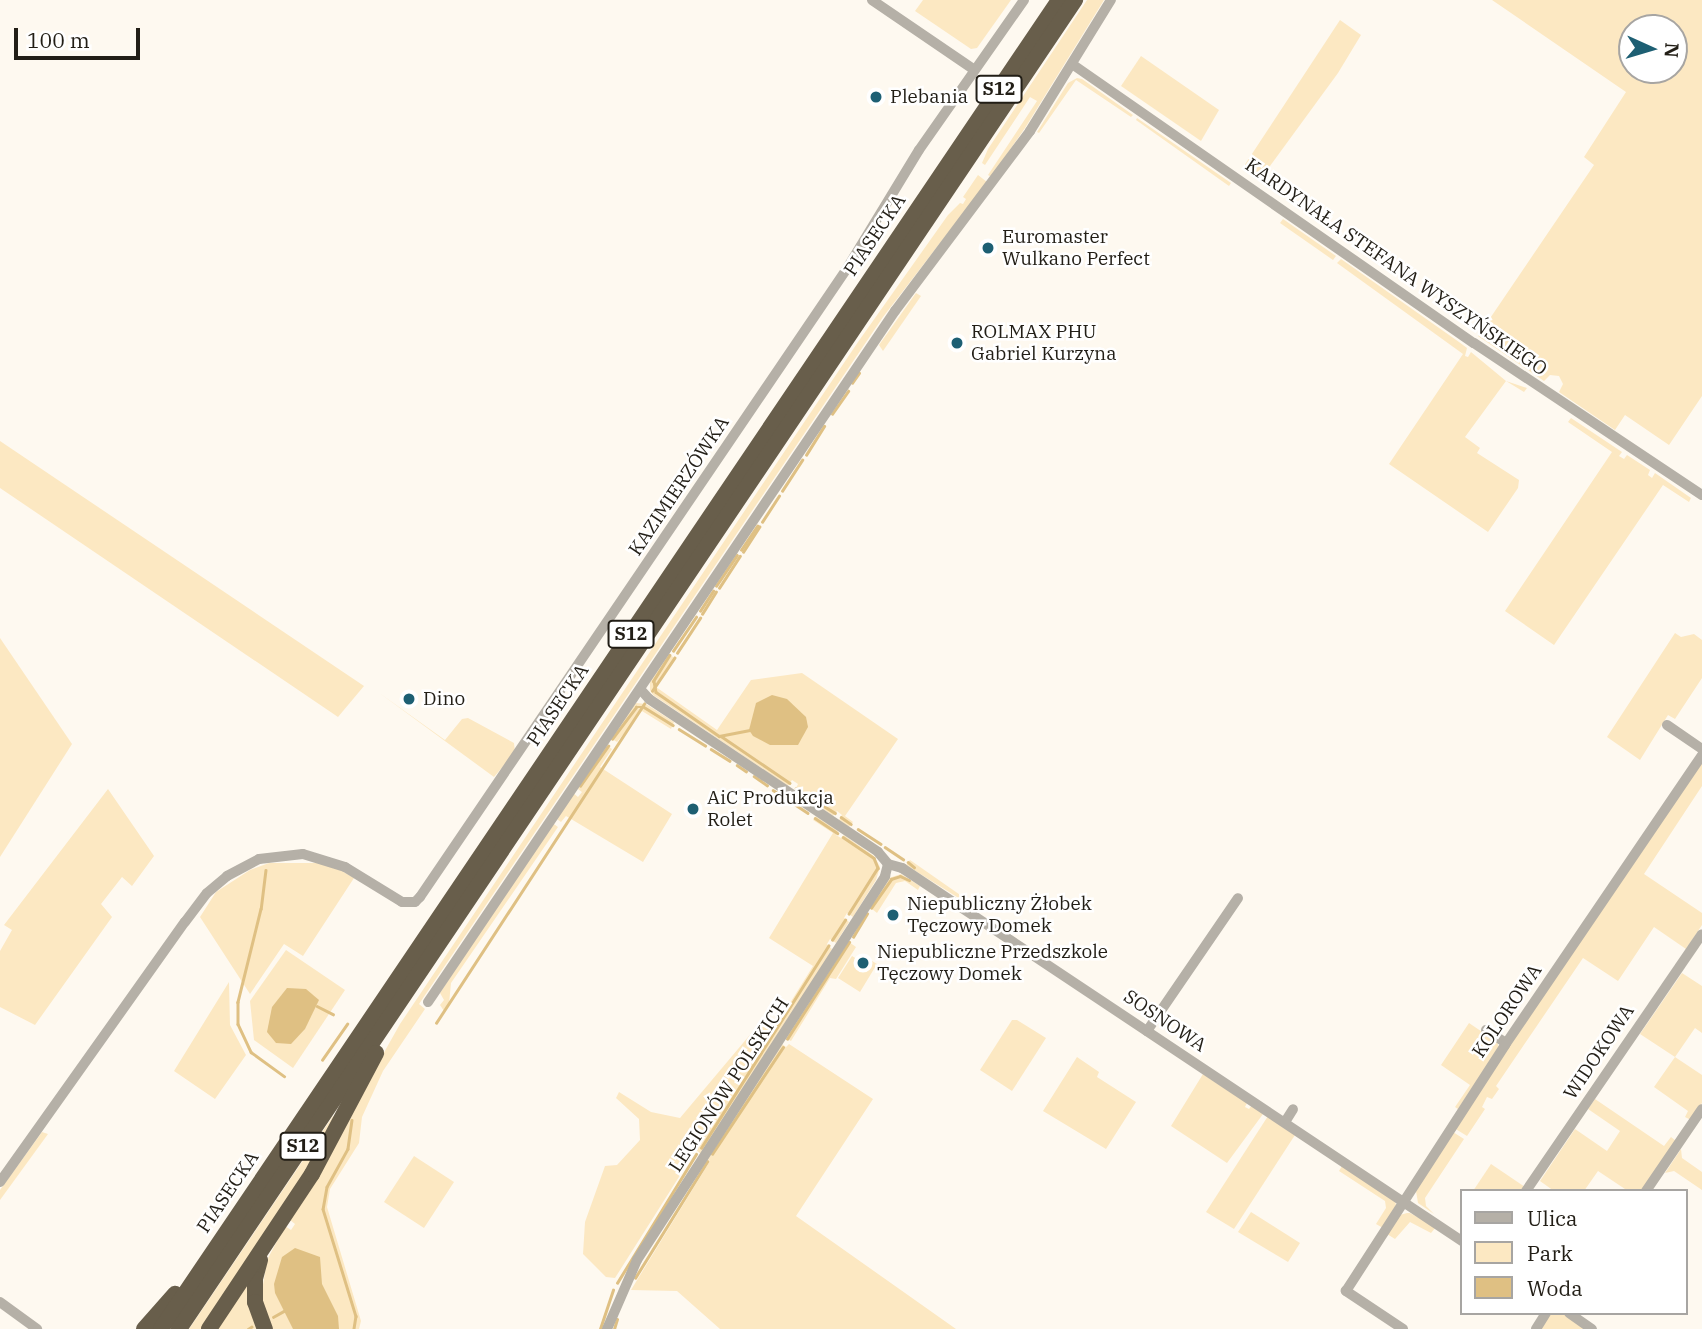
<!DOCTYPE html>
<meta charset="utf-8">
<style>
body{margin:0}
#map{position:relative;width:1702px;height:1329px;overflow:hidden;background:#fef9f0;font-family:"IBM Plex Serif",serif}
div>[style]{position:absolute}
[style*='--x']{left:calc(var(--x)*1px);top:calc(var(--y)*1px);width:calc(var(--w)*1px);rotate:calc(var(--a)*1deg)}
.green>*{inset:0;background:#fce8c2}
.water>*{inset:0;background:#dfc083}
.stream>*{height:2.5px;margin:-1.25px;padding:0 1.25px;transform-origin:1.25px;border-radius:1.25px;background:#dfc083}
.minor>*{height:10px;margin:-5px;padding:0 5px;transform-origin:5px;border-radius:5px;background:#b5b0a7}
.highway>*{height:16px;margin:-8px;padding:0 8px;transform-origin:8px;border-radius:8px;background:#685e4b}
.dots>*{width:19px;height:19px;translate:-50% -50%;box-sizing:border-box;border:4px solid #fff;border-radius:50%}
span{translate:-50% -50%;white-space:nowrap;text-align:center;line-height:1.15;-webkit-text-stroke:5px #fff;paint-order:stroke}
.shield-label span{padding:2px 5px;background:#fff;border:2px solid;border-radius:5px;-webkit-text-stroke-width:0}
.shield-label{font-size:18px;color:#221e16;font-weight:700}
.poi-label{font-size:19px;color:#221e16}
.left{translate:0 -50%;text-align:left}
.street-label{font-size:19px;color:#221e16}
.legend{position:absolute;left:1460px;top:1189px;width:228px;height:126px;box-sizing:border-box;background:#fff;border:2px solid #a7a5a2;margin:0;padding:9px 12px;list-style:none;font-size:21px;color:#221e16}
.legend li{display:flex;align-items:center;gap:14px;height:35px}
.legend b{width:35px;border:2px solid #a7a5a2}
.north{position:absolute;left:1618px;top:14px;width:70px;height:70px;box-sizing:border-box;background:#fff;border:2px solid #a7a5a2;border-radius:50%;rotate:94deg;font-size:19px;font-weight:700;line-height:28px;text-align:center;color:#221e16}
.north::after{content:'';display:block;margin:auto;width:24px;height:32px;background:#1d5f73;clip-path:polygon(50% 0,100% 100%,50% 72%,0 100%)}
.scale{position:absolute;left:14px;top:28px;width:126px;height:32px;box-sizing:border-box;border:4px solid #221e16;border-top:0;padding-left:9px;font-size:21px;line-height:24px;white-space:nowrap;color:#221e16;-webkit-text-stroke:5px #fff;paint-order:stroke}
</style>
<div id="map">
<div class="green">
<div style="clip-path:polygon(923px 0,1011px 0,977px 48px,971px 49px,915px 11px)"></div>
<div style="clip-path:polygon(1087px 0,1104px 0,1025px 128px,991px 177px,988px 175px,1037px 101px,1030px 97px,985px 165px,982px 163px,988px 149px)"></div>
<div style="clip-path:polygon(evenodd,1492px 0,1702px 0,1702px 396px,1669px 445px,1625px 415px,1615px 430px,1559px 392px,1563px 384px,1559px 376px,1550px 375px,1544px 381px,1478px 336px,1594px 165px,1584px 157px,1626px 92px,1492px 0,1674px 28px,1674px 70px,1632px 70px,1632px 28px,1674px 28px)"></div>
<div style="clip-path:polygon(1340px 20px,1361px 35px,1338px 73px,1259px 181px,1242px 169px)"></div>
<div style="clip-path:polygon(1141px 56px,1219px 110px,1201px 141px,1121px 86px)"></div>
<div style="clip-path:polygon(1077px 78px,1082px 79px,1133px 115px,1131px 117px,1076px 80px,1039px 133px,1037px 132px,1068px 83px)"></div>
<div style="clip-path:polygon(1137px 118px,1231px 183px,1229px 186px,1136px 120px)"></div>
<div style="clip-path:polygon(978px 175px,987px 182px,883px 317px,419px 1004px,425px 1009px,383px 1071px,362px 1117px,359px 1143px,330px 1189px,327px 1207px,361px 1321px,359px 1329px,272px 1329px,261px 1297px,267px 1260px,285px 1226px,291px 1230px,295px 1224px,290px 1220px,400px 1024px,858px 342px,948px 215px,960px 203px,963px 204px,966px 199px,963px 197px)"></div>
<div style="clip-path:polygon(1283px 219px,1336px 256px,1333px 260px,1280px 223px)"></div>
<div style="clip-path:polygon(1341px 259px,1459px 342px,1467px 348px,1465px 356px,1468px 357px,1471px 352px,1506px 381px,1527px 388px,1524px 392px,1506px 381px,1465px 437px,1480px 448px,1477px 453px,1519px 480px,1518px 488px,1488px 532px,1389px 464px,1463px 354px,1337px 263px)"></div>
<div style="clip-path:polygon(916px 293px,921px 296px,883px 351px,879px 345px)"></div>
<div style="clip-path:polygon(1571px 418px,1622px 452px,1619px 456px,1624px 459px,1627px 455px,1650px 470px,1648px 475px,1652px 478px,1655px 473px,1691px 498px,1689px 502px,1663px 485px,1554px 645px,1505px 611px,1612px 452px,1568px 422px)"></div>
<div style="clip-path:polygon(0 441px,364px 686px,338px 717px,0 488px)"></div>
<div style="clip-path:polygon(1675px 633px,1681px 637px,1694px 634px,1702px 640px,1702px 678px,1675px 719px,1668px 715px,1640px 760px,1607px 737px)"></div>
<div style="clip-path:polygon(0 638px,72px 744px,0 857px)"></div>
<div style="clip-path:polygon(668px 654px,675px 658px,656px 687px,717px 730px,751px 680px,802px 673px,898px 739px,845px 816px,853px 822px,849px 827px,839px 820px,842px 815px,837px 811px,833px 816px,823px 809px,826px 804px,822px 801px,817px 806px,795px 790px,798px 784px,792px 780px,788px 786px,653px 695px,650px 690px,650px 681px)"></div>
<div style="clip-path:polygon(378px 692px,445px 740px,462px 719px,468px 718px,514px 743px,515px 752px,494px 777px)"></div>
<div style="clip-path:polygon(636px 703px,646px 704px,674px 722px,671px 729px,642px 711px,617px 742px,609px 737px)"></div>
<div style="clip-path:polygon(604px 744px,612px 749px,600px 767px,672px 814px,643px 862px,566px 816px,561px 822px,554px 817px,572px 792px,578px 797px,582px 792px,575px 787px)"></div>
<div style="clip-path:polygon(1702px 761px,1702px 786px,1644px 874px,1702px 913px,1702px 925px,1686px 949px,1654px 927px,1618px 981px,1583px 958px,1496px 1086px,1499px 1089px,1492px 1099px,1487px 1097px,1482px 1107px,1485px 1109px,1467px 1136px,1454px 1128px)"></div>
<div style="clip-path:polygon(108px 789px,154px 856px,132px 886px,122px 877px,101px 904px,112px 917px,35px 1025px,0 1007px,0 951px,12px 930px,4px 925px)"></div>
<div style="clip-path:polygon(816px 816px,838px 831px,836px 835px,841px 838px,844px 835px,874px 856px,880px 867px,876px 880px,853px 917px,847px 913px,844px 918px,849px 922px,836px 943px,830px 939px,827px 944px,832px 949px,782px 1044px,786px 1047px,789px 1044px,873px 1099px,796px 1216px,956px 1329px,720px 1329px,677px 1291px,631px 1290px,710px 1161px,696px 1150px,615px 1278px,606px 1277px,583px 1254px,585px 1222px,605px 1166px,617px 1165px,640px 1140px,639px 1119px,616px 1098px,619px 1092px,651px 1112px,680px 1118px,759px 1024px,772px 1032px,813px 966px,769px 938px,833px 833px,813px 820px)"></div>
<div style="clip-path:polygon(551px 822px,558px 827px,451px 983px,449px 1004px,444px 1011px,440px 1005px,444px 1000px,440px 993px)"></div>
<div style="clip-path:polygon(910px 860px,966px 899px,965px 902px,906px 865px)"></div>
<div style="clip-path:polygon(269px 863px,317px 863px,337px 868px,354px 878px,303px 956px,284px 944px,250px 994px,200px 917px,216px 892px,250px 870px)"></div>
<div style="clip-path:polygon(901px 874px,920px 886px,918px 890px,905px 881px,896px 883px,877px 913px,872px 909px,870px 907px,889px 878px)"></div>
<div style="clip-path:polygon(849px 942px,856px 947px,836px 979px,830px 978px,791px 1041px,786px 1038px)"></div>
<div style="clip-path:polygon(286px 950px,345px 990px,293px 1068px,254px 1040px,250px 1001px)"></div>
<div style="clip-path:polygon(852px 956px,860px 961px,864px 956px,877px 964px,860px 992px,838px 978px)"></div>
<div style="clip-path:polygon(1682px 973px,1702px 986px,1702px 1033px,1695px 1028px,1675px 1057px,1702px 1075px,1702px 1103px,1691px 1120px,1685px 1117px,1688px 1111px,1654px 1087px,1675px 1057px,1640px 1034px)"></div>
<div style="clip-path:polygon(229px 982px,230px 1025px,246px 1055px,215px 1099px,174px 1071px)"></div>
<div style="clip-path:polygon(1012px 1020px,1017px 1020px,1046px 1038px,1012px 1091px,980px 1070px)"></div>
<div style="clip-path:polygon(1469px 1023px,1497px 1042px,1499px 1047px,1458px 1109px,1455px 1107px,1470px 1085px,1441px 1065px)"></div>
<div style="clip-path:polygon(1077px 1057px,1099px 1072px,1097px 1077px,1136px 1102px,1106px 1149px,1043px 1111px)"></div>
<div style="clip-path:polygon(1203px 1074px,1247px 1103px,1245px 1107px,1249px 1109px,1252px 1105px,1263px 1114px,1227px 1163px,1171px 1126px)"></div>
<div style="clip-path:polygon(1595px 1099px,1664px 1146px,1671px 1137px,1676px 1141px,1643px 1191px,1628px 1191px,1598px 1171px,1584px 1191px,1554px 1191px,1540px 1181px,1575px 1129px,1607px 1151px,1620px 1131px,1588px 1109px)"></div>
<div style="clip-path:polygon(333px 1116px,336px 1118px,309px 1166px,203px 1329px,189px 1329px)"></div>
<div style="clip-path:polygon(1268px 1116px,1295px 1135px,1234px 1229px,1206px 1212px)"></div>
<div style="clip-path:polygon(42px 1132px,48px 1134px,0 1200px,0 1190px)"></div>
<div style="clip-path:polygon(1453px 1132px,1464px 1139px,1425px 1198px,1426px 1206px,1434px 1214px,1418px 1203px,1416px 1191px)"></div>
<div style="clip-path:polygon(1681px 1149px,1682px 1158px,1702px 1172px,1702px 1190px,1674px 1171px,1665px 1173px)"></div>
<div style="clip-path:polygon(414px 1156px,454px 1182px,424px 1228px,384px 1202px)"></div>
<div style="clip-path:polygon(1491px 1164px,1525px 1187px,1523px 1191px,1473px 1191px)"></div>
<div style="clip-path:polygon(1342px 1166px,1395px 1201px,1396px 1205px,1383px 1228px,1376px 1224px,1386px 1208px,1385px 1201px,1339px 1171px)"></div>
<div style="clip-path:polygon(1251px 1212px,1300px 1243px,1288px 1262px,1238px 1232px)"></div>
<div style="clip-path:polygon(1407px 1213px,1410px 1213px,1436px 1227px,1431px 1233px,1410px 1222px,1395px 1239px,1387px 1234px,1400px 1215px)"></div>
<div style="clip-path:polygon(247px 1279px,259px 1329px,214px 1329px)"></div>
<div style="clip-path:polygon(1548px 1313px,1562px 1313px,1585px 1329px,1539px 1329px)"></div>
</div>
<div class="water">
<div style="clip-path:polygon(772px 695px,787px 699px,806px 717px,808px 727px,798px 745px,770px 745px,753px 736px,749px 730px,756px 703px)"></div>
<div style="clip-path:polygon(287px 988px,306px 989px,319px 1000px,305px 1029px,291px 1044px,276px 1043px,267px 1032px,272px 1007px)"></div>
<div style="clip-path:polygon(295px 1248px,320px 1257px,322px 1284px,338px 1316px,339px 1329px,293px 1329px,275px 1293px,274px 1284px,282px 1257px)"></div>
</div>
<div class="stream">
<div style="--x:852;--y:383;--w:12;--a:-55"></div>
<div style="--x:832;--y:414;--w:28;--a:-55"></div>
<div style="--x:806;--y:455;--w:34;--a:-58"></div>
<div style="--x:782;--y:491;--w:37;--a:-57"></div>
<div style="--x:762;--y:522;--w:31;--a:-57"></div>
<div style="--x:741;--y:550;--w:29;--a:-56"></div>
<div style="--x:743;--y:552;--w:30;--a:-57"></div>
<div style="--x:716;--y:586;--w:37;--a:-56"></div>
<div style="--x:719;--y:588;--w:38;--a:-57"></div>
<div style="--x:700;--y:611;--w:24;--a:-57"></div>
<div style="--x:702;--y:614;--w:26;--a:-58"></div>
<div style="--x:673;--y:651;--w:41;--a:-55.9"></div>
<div style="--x:677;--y:653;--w:42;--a:-56.7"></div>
<div style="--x:670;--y:655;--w:31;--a:122"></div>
<div style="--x:654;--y:681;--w:11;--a:80"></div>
<div style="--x:656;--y:692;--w:77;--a:34.9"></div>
<div style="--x:719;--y:736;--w:31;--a:-11"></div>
<div style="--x:652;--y:691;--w:40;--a:-56"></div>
<div style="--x:679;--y:729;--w:31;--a:32"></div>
<div style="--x:721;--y:736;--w:83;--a:34.3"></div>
<div style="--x:612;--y:739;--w:40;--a:-53"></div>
<div style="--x:636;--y:707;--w:8;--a:0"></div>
<div style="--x:644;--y:707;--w:34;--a:32"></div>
<div style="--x:711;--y:749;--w:22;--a:32"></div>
<div style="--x:737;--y:765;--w:11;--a:34"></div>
<div style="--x:754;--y:776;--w:16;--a:35"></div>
<div style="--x:580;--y:786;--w:49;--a:-55"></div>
<div style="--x:796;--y:788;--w:27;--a:33"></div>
<div style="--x:773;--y:790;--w:19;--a:32"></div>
<div style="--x:796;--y:805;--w:14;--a:34"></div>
<div style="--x:824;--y:806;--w:13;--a:32"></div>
<div style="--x:841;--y:817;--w:12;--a:35"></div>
<div style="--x:815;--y:818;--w:27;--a:34"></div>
<div style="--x:858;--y:829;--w:27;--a:33"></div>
<div style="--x:843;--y:837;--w:37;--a:34"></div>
<div style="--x:874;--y:858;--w:11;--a:68"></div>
<div style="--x:878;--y:868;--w:54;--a:122.2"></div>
<div style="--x:885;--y:847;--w:22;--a:34"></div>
<div style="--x:908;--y:862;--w:8;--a:40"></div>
<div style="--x:266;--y:870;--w:39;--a:97"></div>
<div style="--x:261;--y:909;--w:96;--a:103.9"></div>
<div style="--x:238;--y:1002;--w:22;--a:90"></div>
<div style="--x:238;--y:1024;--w:31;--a:65"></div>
<div style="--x:251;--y:1052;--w:41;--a:36"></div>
<div style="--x:871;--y:908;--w:35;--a:-55"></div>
<div style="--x:891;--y:879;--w:9;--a:-18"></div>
<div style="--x:900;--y:876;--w:10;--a:24"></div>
<div style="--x:853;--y:937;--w:27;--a:-59"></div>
<div style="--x:832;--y:940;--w:24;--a:-57"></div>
<div style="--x:317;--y:1006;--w:18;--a:27"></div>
<div style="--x:436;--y:1023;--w:381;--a:-56.9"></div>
<div style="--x:787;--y:1039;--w:115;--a:-57.4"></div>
<div style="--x:322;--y:1060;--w:44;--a:-55.2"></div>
<div style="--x:352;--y:1120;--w:29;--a:98"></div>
<div style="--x:348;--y:1149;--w:43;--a:118.9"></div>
<div style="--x:327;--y:1187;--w:22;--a:100"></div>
<div style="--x:323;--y:1209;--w:112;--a:72.9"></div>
<div style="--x:356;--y:1316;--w:13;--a:99"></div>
<div style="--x:701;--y:1148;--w:239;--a:-57.8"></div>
<div style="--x:712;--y:1154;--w:128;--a:-56.4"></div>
<div style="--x:635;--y:1278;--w:137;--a:-58.2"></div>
<div style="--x:617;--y:1283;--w:151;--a:-58.5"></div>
<div style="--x:273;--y:1317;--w:13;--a:-29"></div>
<div style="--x:248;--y:1329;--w:4;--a:-34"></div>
<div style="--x:600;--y:1329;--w:41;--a:-71.6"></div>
<div style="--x:614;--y:1329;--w:10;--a:-73"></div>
</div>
<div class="minor">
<div style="--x:872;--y:0;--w:122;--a:34.3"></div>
<div style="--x:1072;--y:64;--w:489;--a:34.8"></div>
<div style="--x:1474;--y:343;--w:274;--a:33.7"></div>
<div style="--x:641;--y:690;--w:12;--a:48"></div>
<div style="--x:649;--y:699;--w:275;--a:33.7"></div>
<div style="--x:878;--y:852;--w:16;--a:50"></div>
<div style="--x:888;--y:864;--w:15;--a:16"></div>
<div style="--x:902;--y:868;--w:673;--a:33.67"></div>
<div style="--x:1667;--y:725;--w:42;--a:34.4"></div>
<div style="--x:428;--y:1002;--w:834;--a:-55.95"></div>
<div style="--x:895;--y:311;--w:225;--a:-53.1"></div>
<div style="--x:1030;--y:131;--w:154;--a:-58.3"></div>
<div style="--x:1486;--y:1030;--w:24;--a:33"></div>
<div style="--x:1147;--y:1031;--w:161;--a:-55.6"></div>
<div style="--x:1285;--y:1122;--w:15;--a:-58"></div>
<div style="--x:0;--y:1182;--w:319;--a:-54.6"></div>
<div style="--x:185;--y:922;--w:36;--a:-53"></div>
<div style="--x:207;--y:893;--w:26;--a:-40"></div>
<div style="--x:227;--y:876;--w:36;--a:-28"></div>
<div style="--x:259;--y:859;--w:44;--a:-6.5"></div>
<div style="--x:303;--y:854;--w:44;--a:17.2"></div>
<div style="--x:345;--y:867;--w:67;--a:31.6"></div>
<div style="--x:402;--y:902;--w:13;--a:0"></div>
<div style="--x:415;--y:902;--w:7;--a:-45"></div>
<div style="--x:420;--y:897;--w:758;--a:-55.81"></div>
<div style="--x:846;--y:270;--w:140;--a:-58.7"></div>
<div style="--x:919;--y:150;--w:183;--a:-55"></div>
<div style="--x:1526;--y:1191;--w:311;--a:-55.6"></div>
<div style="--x:1646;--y:1191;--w:99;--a:-55.7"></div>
<div style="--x:0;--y:1302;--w:46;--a:36.1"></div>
<div style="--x:1569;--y:1313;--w:28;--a:35"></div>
<div style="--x:607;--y:1329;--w:75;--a:-66.5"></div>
<div style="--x:637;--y:1260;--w:457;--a:-57.1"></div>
<div style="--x:885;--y:876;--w:12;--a:-76"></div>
<div style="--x:1403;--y:1329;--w:69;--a:-146.3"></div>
<div style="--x:1346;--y:1291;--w:293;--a:-57.1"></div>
<div style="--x:1505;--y:1045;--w:351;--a:-55.8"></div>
<div style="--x:1536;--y:1329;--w:19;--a:-58"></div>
</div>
<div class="highway">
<div style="--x:260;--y:1260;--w:20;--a:105"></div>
<div style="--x:255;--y:1279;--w:23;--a:90"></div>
<div style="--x:255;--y:1302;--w:29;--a:70"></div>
<div style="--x:144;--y:1329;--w:47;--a:-48.5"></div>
<div style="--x:161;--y:1329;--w:1604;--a:-55.95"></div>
<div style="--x:179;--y:1329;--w:1603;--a:-56.01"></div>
<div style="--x:209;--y:1329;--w:186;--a:-56.4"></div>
<div style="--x:312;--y:1174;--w:137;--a:-62.1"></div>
</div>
<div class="dots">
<div style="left:876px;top:97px;background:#1d5f73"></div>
<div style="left:988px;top:248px;background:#1d5f73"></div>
<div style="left:957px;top:343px;background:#1d5f73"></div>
<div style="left:409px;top:699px;background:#1d5f73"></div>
<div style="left:693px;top:809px;background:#1d5f73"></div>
<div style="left:893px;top:915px;background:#1d5f73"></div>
<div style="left:863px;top:963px;background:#1d5f73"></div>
</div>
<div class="shield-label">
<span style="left:999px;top:89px">S12</span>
<span style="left:631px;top:634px">S12</span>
<span style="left:303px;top:1146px">S12</span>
</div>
<div class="poi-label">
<span class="left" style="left:890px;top:97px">Plebania</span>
<span class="left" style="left:1002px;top:248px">Euromaster<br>Wulkano Perfect</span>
<span class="left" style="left:971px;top:343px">ROLMAX PHU<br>Gabriel Kurzyna</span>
<span class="left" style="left:423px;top:699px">Dino</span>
<span class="left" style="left:707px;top:809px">AiC Produkcja<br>Rolet</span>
<span class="left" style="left:907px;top:915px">Niepubliczny Żłobek<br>Tęczowy Domek</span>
<span class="left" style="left:877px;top:963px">Niepubliczne Przedszkole<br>Tęczowy Domek</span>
</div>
<div class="street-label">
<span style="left:875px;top:235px;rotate:-56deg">PIASECKA</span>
<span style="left:1396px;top:267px;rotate:35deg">KARDYNAŁA STEFANA WYSZYŃSKIEGO</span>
<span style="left:679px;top:486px;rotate:-56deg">KAZIMIERZÓWKA</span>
<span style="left:558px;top:705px;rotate:-56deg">PIASECKA</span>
<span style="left:1507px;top:1011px;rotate:-56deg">KOLOROWA</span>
<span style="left:1165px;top:1021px;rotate:34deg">SOSNOWA</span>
<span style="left:1599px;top:1052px;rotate:-56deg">WIDOKOWA</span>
<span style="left:729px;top:1085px;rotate:-57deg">LEGIONÓW POLSKICH</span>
<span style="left:228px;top:1192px;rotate:-56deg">PIASECKA</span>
</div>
<ul class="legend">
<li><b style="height:9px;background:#b5b0a7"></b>Ulica</li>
<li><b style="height:19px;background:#fce8c2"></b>Park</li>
<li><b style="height:19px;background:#dfc083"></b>Woda</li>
</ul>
<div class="north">N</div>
<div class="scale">100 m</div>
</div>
